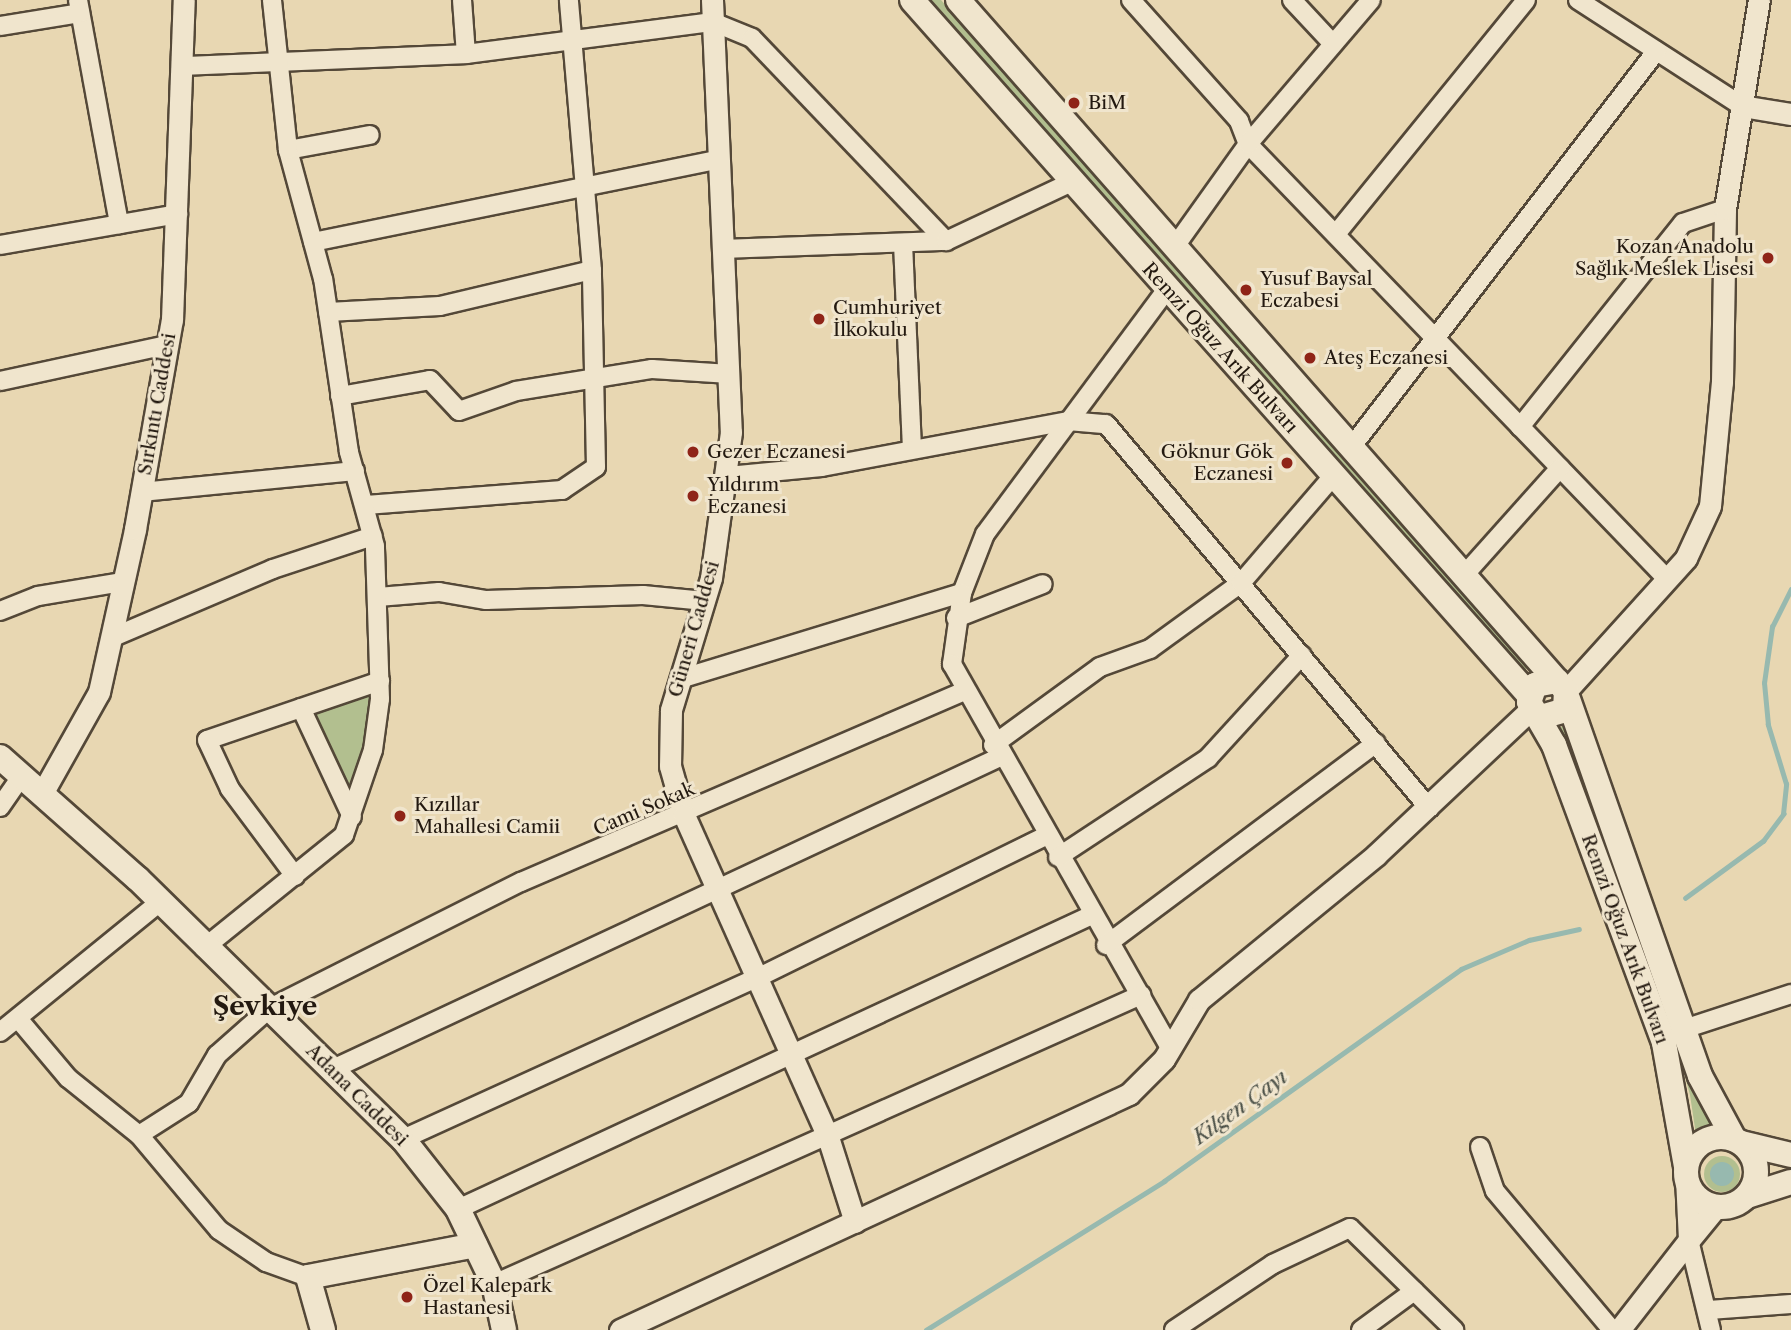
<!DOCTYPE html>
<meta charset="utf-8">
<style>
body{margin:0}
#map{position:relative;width:1791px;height:1330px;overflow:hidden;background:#e8d7b2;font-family:"Libre Caslon Text",serif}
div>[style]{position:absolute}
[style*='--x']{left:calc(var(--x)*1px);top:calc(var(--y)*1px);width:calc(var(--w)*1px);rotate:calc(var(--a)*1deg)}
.green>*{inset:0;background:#b2bf8f}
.round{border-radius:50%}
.water>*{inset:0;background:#97b9af}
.stream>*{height:4.5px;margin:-2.25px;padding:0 2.25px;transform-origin:2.25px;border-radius:2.25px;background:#97b9af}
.roads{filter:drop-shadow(2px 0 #544838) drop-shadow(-2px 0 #544838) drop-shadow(0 2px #544838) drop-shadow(0 -2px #544838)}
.minor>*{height:18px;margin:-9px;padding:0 9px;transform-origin:9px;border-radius:9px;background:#f0e5cd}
.tertiary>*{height:21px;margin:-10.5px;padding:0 10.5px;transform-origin:10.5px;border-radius:10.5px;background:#f0e5cd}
.secondary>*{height:24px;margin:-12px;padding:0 12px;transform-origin:12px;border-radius:12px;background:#f0e5cd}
.secondary>.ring{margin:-12px;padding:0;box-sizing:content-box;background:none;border:24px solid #f0e5cd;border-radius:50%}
.dots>*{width:19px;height:19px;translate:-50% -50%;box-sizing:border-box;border:4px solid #f0e5cd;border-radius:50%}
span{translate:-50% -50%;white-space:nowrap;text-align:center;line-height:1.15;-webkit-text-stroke:6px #f0e5cd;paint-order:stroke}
.poi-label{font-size:19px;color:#231910}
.left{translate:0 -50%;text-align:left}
.right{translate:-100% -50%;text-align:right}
.street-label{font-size:19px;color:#231910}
.water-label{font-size:21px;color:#4c5148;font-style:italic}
.district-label{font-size:26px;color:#231910;font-weight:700}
</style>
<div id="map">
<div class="green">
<div style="clip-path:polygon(931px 0,941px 0,1530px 665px,1523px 672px)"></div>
<div style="clip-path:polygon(370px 690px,373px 721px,349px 800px,310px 713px)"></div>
<div style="clip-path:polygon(1568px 724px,1625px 898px,1557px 729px)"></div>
<div style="clip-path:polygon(1673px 1032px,1716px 1128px,1696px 1135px,1690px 1095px)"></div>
<div class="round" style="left:1704px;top:1156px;width:36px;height:36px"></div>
</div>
<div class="water">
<div class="round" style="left:1710px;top:1162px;width:24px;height:24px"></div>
</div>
<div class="stream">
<div style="--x:1685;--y:898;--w:97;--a:-36.2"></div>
<div style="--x:1763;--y:841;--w:34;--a:-53"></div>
<div style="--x:1783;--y:814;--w:30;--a:-84"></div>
<div style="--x:1786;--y:784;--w:62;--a:-107"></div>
<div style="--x:1768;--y:725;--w:42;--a:-95.4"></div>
<div style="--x:1764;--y:683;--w:57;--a:-81.9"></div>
<div style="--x:1772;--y:627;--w:42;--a:-63.4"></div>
<div style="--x:926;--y:1330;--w:281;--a:-32"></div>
<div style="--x:1164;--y:1181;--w:365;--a:-35.5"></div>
<div style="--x:1461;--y:969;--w:74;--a:-23.1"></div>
<div style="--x:1529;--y:940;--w:51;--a:-12.4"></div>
</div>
<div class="roads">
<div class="minor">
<div style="--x:78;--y:0;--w:228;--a:79.6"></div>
<div style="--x:462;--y:0;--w:54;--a:85.8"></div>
<div style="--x:1131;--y:0;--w:162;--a:48.2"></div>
<div style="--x:1239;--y:121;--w:25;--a:69"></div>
<div style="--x:1248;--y:144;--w:604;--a:46.07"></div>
<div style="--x:1292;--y:0;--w:60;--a:47"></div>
<div style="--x:1578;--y:0;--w:195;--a:32.9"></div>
<div style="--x:0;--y:26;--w:81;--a:-9.2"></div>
<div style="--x:184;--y:66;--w:282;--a:-2.4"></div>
<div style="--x:466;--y:54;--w:249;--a:-7.4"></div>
<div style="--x:713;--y:22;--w:42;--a:22.3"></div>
<div style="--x:752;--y:38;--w:281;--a:46.3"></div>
<div style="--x:288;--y:150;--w:83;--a:-10.4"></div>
<div style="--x:1336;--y:234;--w:301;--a:-50.9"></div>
<div style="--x:313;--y:242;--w:415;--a:-11.5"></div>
<div style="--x:903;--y:243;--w:206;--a:87.5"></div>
<div style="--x:0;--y:245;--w:181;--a:-9.9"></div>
<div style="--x:1176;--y:245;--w:124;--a:-54.5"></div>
<div style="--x:1248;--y:144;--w:189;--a:-49.5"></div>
<div style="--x:724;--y:249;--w:222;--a:-2.1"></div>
<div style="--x:946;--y:241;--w:139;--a:-25.1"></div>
<div style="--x:1167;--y:289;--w:305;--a:126.6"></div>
<div style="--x:985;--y:534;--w:63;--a:111.3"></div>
<div style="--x:962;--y:593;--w:72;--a:98"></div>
<div style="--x:952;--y:664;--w:443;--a:60.4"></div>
<div style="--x:328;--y:312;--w:112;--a:-3.1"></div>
<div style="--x:440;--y:306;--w:156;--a:-13.3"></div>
<div style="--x:0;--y:381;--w:171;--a:-12.2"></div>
<div style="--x:340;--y:396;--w:91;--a:-10.1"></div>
<div style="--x:430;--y:380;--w:42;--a:46.9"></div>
<div style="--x:459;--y:411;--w:60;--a:-19.3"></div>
<div style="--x:516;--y:391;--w:138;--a:-9.2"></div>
<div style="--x:652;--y:369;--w:78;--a:3.7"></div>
<div style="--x:1520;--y:427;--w:261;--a:-51.4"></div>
<div style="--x:1683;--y:223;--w:44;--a:-18.4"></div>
<div style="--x:1353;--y:445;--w:497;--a:-52.4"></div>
<div style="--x:728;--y:476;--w:94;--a:-5.5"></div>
<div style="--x:822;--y:467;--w:250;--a:-10.6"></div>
<div style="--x:1068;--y:421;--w:38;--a:5"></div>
<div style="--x:1106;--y:424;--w:502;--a:49.93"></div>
<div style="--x:141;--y:492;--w:215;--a:-5.6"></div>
<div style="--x:366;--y:505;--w:197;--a:-4.4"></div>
<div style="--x:562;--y:490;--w:41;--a:-34.1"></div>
<div style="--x:596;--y:467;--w:197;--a:-91.2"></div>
<div style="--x:592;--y:270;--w:271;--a:-94.9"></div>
<div style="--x:1466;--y:573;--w:141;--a:-48.2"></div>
<div style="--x:378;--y:597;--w:61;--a:-4.7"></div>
<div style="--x:439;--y:592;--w:48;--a:9.7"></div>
<div style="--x:486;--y:600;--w:157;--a:-1.8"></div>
<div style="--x:643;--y:595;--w:62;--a:5.5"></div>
<div style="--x:0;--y:611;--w:41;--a:-21.5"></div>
<div style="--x:38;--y:596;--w:86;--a:-9.4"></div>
<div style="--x:956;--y:618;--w:93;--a:-21.3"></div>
<div style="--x:111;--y:638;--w:176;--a:-23.1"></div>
<div style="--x:273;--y:569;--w:105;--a:-18.3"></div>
<div style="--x:680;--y:679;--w:295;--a:-17"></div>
<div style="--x:301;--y:708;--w:120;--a:64.9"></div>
<div style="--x:993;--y:745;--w:132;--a:-36.1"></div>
<div style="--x:1100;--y:667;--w:53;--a:-19.8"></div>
<div style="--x:1150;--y:649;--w:112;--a:-36"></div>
<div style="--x:1241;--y:583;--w:143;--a:-49.3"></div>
<div style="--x:0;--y:807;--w:40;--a:-55.1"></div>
<div style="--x:1058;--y:857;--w:180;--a:-33.4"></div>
<div style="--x:1208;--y:758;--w:139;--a:-47.6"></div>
<div style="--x:295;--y:876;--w:109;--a:-126.8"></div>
<div style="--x:230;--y:789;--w:54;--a:-115.1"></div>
<div style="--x:207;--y:740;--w:183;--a:-18.8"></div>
<div style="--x:1106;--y:945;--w:337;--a:-36.8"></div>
<div style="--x:204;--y:948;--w:180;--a:-38.9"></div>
<div style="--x:344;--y:835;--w:90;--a:-71.2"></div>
<div style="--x:373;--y:750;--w:51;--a:-82.2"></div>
<div style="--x:380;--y:699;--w:153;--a:-91.9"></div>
<div style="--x:375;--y:546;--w:98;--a:-105.5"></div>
<div style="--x:349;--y:452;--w:175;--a:-98.5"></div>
<div style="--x:323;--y:279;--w:134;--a:-105.2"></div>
<div style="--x:288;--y:150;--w:151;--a:-96.1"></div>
<div style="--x:20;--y:1021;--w:75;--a:49.9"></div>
<div style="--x:68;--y:1078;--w:91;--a:38.8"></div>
<div style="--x:139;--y:1135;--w:124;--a:49.9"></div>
<div style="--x:219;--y:1230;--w:57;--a:34.2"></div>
<div style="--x:266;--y:1262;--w:45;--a:19.7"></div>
<div style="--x:1684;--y:1029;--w:113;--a:-18.1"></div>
<div style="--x:0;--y:1032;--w:206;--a:-39.1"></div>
<div style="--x:333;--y:1069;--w:736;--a:-25.07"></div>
<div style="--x:139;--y:1135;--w:59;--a:-32.6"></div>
<div style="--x:189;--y:1103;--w:56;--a:-59.7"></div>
<div style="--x:217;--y:1055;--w:71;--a:-41.6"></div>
<div style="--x:270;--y:1008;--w:281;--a:-26.7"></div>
<div style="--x:521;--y:882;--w:481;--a:-23.3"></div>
<div style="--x:403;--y:1139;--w:391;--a:-24.5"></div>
<div style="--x:759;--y:977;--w:320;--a:-26.2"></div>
<div style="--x:1480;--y:1147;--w:46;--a:71.2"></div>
<div style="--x:1495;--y:1191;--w:182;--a:49.9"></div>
<div style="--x:458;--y:1209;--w:699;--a:-24.88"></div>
<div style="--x:1689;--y:1240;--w:93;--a:76.3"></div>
<div style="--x:494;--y:1284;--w:709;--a:-24.07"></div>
<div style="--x:1709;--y:1310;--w:82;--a:-4.2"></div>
<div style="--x:1174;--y:1330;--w:119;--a:-33.7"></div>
<div style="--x:1273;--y:1264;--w:85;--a:-25.1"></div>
<div style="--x:1350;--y:1228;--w:146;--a:44.4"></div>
<div style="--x:1361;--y:1330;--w:66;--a:-36.3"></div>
</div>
<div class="tertiary">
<div style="--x:712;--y:0;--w:432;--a:87.5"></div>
<div style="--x:731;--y:432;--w:147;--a:97.8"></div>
<div style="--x:711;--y:578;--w:138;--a:106.9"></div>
<div style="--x:671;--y:710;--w:56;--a:91"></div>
<div style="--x:670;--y:766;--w:51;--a:74.1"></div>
<div style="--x:684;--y:815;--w:353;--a:65.9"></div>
<div style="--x:828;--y:1137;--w:89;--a:72.4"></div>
<div style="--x:1742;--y:106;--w:50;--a:9.3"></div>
<div style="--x:1566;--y:691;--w:179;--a:-47.9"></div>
<div style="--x:1686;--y:558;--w:57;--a:-65.2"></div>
<div style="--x:1710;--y:506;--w:125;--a:-84.5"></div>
<div style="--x:1722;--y:382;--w:173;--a:-89"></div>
<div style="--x:1725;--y:209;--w:212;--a:-80.8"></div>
<div style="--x:44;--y:790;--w:112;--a:-60.7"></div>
<div style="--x:99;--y:692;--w:167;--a:-77.5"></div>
<div style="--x:135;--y:529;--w:212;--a:-80"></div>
<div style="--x:172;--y:320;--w:320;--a:-87.9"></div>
<div style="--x:1686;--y:1178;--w:62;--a:87.2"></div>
<div style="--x:1689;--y:1240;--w:43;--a:-50.7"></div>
<div style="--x:620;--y:1330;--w:561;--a:-24.87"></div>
<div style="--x:1129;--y:1094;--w:49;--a:-45"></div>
<div style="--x:1164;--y:1059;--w:69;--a:-59.3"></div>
<div style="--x:1199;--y:1000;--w:229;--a:-39.3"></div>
<div style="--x:1376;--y:855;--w:214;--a:-43.3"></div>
<div style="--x:1619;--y:1330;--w:114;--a:-52.1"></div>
</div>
<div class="secondary">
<div style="--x:912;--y:0;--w:929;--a:48.4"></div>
<div style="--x:958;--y:0;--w:907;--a:48.67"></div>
<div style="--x:1568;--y:699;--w:399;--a:70.7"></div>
<div style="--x:1700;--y:1076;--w:72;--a:61.6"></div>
<div style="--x:1541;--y:717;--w:25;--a:-16"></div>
<div style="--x:1565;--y:710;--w:19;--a:-87"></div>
<div style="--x:1566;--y:691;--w:13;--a:-132"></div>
<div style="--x:1557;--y:681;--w:22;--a:170"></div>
<div style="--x:1535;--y:685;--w:18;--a:109"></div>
<div style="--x:1529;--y:702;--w:50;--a:59.8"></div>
<div style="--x:1554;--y:745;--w:318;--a:69.7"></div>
<div style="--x:1664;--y:1043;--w:126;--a:79.9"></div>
<div style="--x:0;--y:757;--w:184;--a:41.5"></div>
<div style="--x:138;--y:879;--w:371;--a:44.5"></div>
<div style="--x:403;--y:1139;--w:89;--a:51.8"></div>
<div style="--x:458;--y:1209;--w:83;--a:64.4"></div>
<div style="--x:494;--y:1284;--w:47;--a:77.7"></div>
<div class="ring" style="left:1686px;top:1137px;width:46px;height:46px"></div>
<div style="--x:1741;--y:1143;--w:51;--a:13.5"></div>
<div style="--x:1747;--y:1196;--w:46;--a:-17.7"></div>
<div style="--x:323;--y:1330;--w:55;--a:-105.8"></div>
<div style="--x:308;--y:1277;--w:170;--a:-10.8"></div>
</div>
</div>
<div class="dots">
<div style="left:1074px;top:103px;background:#8f2418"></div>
<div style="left:1768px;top:258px;background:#8f2418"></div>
<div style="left:1246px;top:290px;background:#8f2418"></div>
<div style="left:819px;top:319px;background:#8f2418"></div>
<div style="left:1310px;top:358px;background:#8f2418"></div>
<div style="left:693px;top:452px;background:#8f2418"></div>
<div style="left:1287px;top:463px;background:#8f2418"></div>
<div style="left:693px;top:496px;background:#8f2418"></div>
<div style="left:400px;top:816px;background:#8f2418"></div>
<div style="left:407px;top:1297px;background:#8f2418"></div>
</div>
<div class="poi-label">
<span class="left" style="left:1088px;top:103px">BiM</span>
<span class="right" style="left:1754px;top:258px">Kozan Anadolu<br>Sağlık Meslek Lisesi</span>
<span class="left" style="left:1260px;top:290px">Yusuf Baysal<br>Eczabesi</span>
<span class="left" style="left:833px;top:319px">Cumhuriyet<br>İlkokulu</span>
<span class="left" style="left:1324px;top:358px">Ateş Eczanesi</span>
<span class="left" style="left:707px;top:452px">Gezer Eczanesi</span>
<span class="right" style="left:1273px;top:463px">Göknur Gök<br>Eczanesi</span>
<span class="left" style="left:707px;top:496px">Yıldırım<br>Eczanesi</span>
<span class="left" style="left:414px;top:816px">Kızıllar<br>Mahallesi Camii</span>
<span class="left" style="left:423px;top:1297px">Özel Kalepark<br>Hastanesi</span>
</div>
<div class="street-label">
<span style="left:1220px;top:348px;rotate:48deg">Remzi Oğuz Arık Bulvarı</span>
<span style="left:157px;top:404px;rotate:-80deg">Sırkıntı Caddesi</span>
<span style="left:694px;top:629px;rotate:-74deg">Güneri Caddesi</span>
<span style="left:644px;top:809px;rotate:-23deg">Cami Sokak</span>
<span style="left:1625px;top:939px;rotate:70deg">Remzi Oğuz Arık Bulvarı</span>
<span style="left:357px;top:1095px;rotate:45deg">Adana Caddesi</span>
</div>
<div class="water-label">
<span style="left:1240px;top:1107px;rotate:-36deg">Kilgen Çayı</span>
</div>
<div class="district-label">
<span style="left:265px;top:1007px">Şevkiye</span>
</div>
</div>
